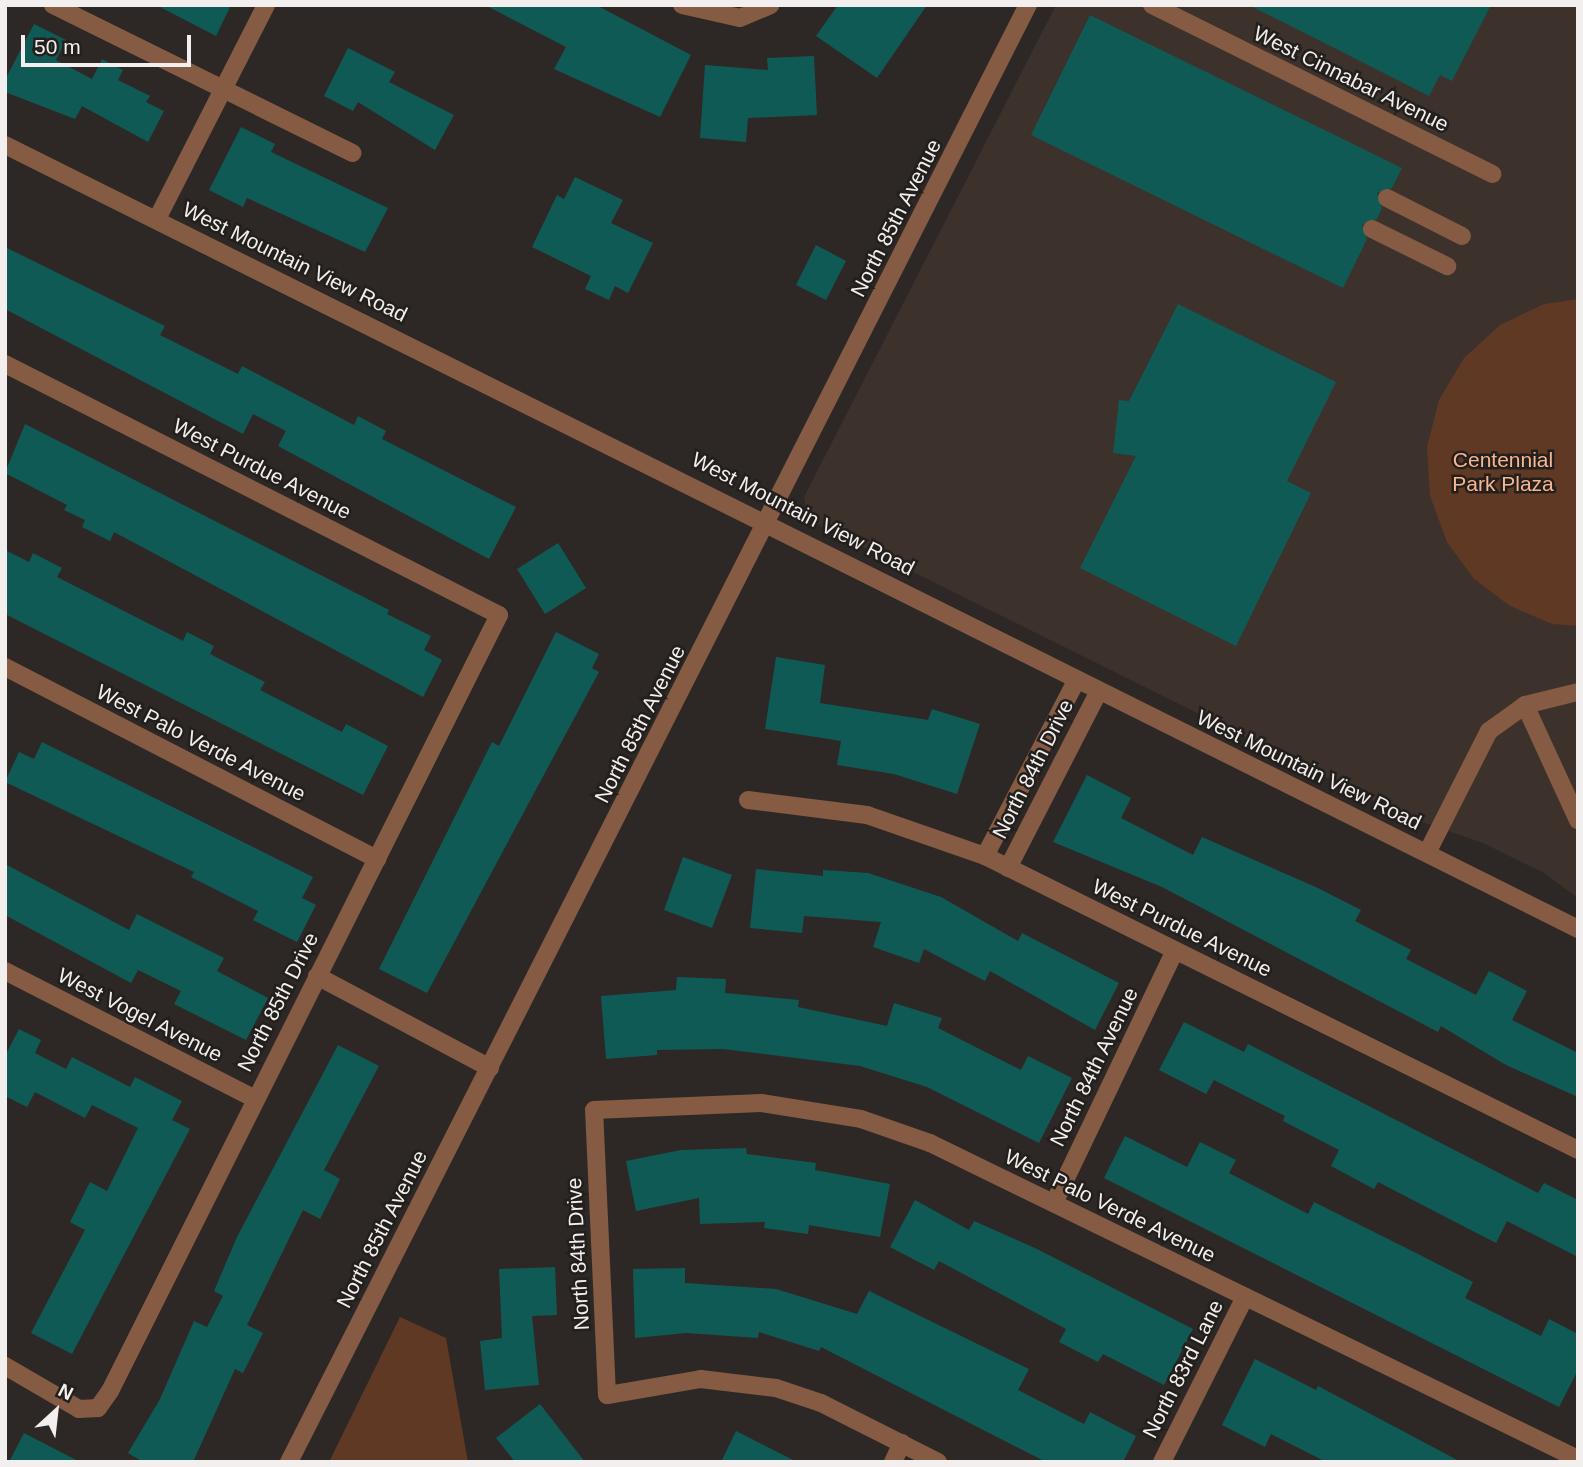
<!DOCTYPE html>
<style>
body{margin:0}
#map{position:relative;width:1583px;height:1467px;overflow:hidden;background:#2d2825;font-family:Arial,sans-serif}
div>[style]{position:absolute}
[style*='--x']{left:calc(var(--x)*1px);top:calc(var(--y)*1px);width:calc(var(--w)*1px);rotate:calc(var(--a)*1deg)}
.built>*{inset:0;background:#3c312b}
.green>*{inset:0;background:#5f3923}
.building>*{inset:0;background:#105a55}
.minor>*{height:18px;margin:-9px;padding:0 9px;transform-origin:9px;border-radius:9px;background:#855b43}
span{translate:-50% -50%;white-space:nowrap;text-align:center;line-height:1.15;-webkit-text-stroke:5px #231f1c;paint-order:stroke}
.street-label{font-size:21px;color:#f3efee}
.park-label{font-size:21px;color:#f8b690}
.frame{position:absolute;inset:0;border:7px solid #f3efee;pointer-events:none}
.north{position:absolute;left:21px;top:1376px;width:70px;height:70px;-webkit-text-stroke:5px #231f1c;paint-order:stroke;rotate:27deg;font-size:19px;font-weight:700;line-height:28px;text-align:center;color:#f3efee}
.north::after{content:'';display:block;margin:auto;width:24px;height:32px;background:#f3efee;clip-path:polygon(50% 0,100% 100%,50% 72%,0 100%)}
.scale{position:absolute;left:21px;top:35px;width:170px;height:32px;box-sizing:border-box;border:4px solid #f3efee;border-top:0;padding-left:9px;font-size:21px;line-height:24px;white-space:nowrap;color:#f3efee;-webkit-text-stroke:5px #231f1c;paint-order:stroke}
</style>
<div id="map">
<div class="built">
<div style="clip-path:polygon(1056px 5px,1578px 5px,1578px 898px,1544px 873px,1483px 843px,1402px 815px,807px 519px,804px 497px)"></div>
</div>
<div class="green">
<div style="clip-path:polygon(1578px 299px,1578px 626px,1552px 624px,1510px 606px,1474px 579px,1447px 542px,1430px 496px,1427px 447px,1439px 400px,1464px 358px,1500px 325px,1544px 304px)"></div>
<div style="clip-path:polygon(400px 1317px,446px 1338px,468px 1462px,329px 1462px)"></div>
</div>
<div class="building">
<div style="clip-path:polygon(156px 5px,231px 5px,216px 36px)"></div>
<div style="clip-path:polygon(485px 5px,596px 5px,691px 55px,660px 117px,554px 69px,566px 47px)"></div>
<div style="clip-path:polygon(838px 5px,927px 5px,877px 78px,816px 36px)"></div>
<div style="clip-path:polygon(1249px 5px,1491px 5px,1452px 81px,1440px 75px,1429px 96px)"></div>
<div style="clip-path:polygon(1090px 15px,1402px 168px,1392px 188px,1377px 193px,1382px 208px,1377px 219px,1362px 225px,1367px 239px,1343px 288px,1031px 135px)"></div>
<div style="clip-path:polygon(34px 24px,66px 40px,56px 60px,92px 79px,102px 59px,123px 70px,118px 80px,150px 96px,146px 102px,164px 111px,148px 142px,82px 106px,75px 119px,5px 92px,5px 80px)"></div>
<div style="clip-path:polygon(348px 48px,395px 72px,389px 82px,454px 115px,435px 150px,358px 102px,353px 111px,324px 96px)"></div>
<div style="clip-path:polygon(814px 56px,817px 115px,748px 118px,746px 142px,700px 138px,705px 65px,768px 70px,767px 58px)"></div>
<div style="clip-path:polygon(241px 127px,275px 144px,271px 152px,388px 208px,365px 252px,247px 198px,243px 207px,209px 190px)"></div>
<div style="clip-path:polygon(575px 177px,623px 200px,611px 223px,653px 243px,628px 293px,615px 286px,609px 300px,585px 289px,591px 276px,532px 247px,557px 195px,564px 199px)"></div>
<div style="clip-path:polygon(816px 245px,846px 261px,826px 300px,796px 285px)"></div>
<div style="clip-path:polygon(5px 247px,165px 326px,160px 335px,238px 374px,242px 366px,354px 425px,358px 416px,386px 431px,382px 439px,516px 507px,489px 559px,278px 446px,286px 431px,253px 414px,243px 434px,5px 309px)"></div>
<div style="clip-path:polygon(1178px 304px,1336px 382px,1287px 481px,1311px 493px,1236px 646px,1080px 568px,1136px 456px,1113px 453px,1119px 400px,1129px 401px)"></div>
<div style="clip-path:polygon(25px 424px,389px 610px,387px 614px,431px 636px,424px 650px,442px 660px,423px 697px,114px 532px,110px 541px,82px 527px,85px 520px,64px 510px,67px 505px,5px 473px)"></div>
<div style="clip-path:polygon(558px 543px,586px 588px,545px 614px,517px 569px)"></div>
<div style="clip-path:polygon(5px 550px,29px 562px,33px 553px,62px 568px,57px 577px,183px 641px,187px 632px,214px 646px,210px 654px,265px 682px,260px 690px,342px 732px,346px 724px,388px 746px,363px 795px,5px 614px)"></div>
<div style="clip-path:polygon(556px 632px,599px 654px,592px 668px,599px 672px,427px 993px,379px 969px,492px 742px,499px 746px)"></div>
<div style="clip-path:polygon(776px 657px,825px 665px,820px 703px,928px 720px,932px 709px,980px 724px,957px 794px,894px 774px,837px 765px,841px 741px,765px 729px)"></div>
<div style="clip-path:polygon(42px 742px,313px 877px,302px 898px,316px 905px,297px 942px,253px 920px,258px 911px,191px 877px,194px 872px,5px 782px,19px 752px,34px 759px)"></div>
<div style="clip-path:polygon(1087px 775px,1131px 798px,1121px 818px,1193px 855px,1202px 837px,1318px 888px,1361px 910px,1355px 921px,1411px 950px,1406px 959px,1476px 995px,1489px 971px,1527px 991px,1512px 1020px,1578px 1053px,1578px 1097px,1506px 1065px,1441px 1026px,1438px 1032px,1162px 887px,1053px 842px)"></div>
<div style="clip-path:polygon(683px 857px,732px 875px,712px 928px,664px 910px)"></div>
<div style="clip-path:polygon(5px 864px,129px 930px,137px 914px,224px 958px,217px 971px,268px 998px,246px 1040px,174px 1004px,181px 991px,138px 970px,131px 983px,5px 915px)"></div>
<div style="clip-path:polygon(756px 869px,823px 876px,823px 870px,868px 873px,941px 897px,1018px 941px,1022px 933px,1119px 983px,1095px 1030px,990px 971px,985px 981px,924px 949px,919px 963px,873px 947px,881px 922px,804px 916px,802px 933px,750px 928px)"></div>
<div style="clip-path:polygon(677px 977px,726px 979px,725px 993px,799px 1000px,798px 1007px,887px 1026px,894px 1003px,942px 1018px,938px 1028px,1021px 1070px,1028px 1056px,1072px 1078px,1039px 1143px,927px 1087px,860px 1066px,723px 1049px,657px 1050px,657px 1055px,606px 1059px,601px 996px,676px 990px)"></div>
<div style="clip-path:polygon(1184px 1022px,1244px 1052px,1248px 1044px,1538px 1193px,1544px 1183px,1578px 1200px,1578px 1257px,1507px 1221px,1496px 1243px,1378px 1182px,1374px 1189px,1331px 1166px,1339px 1150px,1283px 1121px,1285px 1116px,1214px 1080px,1206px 1094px,1159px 1070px)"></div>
<div style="clip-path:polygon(19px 1029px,41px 1040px,35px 1053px,66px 1069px,72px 1057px,130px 1087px,135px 1077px,182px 1101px,172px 1120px,190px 1129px,72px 1354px,31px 1333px,85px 1230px,70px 1222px,90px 1182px,107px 1191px,138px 1128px,92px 1105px,85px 1118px,35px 1092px,27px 1107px,5px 1096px,5px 1056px)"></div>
<div style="clip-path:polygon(338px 1045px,379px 1066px,324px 1170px,340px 1179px,320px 1219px,303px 1210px,247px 1325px,263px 1333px,243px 1373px,235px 1369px,193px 1462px,143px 1462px,128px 1453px,160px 1399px,194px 1321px,207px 1327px,223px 1296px,214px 1291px,237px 1237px)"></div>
<div style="clip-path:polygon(1125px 1136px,1187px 1167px,1200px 1142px,1236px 1160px,1229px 1173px,1308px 1214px,1314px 1202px,1416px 1253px,1473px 1282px,1465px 1298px,1541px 1336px,1549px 1319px,1578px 1334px,1578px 1370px,1559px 1407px,1104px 1178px)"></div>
<div style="clip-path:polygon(746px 1148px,747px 1154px,816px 1163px,815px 1170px,890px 1184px,880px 1237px,809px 1225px,808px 1234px,764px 1228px,765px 1222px,700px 1224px,699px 1198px,636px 1211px,626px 1161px,681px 1150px)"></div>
<div style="clip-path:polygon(915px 1200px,969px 1230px,974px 1221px,1037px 1249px,1193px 1329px,1164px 1385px,1103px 1354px,1098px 1362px,1059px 1342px,1066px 1329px,939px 1261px,934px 1270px,890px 1247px)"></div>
<div style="clip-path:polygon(555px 1267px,557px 1315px,532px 1316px,539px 1385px,485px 1390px,480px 1341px,502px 1338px,499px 1269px)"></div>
<div style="clip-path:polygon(685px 1268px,685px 1283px,776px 1289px,857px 1314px,869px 1291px,1029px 1369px,1018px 1390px,1084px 1424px,1090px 1412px,1136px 1436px,1123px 1462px,1046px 1462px,821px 1347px,819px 1351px,759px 1332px,758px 1338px,686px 1333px,635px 1338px,633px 1269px)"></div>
<div style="clip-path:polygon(1255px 1359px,1316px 1390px,1318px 1386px,1461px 1462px,1326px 1462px,1271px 1434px,1265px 1447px,1222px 1425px)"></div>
<div style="clip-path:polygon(540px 1404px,585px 1462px,515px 1462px,496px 1438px)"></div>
<div style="clip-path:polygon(736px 1431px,797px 1462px,721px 1462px)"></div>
<div style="clip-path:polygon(24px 1433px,80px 1462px,9px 1462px)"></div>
</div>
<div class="minor">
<div style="--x:53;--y:5;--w:334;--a:26.3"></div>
<div style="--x:682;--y:5;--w:59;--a:12.6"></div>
<div style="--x:740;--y:18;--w:33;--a:-23"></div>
<div style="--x:1152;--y:5;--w:380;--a:26.4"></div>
<div style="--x:5;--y:145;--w:1758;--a:26.49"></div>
<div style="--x:1387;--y:198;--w:84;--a:26.9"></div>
<div style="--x:157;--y:219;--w:240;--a:-63"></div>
<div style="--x:1372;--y:229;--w:84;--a:26.3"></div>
<div style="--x:5;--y:364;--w:554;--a:26.93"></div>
<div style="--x:499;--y:615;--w:868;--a:116.62"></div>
<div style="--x:110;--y:1391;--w:21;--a:125"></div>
<div style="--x:98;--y:1408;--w:19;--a:177"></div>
<div style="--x:79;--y:1409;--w:86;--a:-149.8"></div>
<div style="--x:5;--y:667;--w:419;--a:27.3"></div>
<div style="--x:1525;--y:705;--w:127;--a:65.3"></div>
<div style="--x:748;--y:800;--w:120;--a:7.2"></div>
<div style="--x:867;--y:815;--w:125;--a:19.2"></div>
<div style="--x:985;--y:856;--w:662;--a:26.37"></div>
<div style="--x:1427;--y:853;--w:137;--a:-63.1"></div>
<div style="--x:1489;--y:731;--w:44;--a:-35.8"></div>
<div style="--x:1525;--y:705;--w:55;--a:-13.8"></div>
<div style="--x:985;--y:856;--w:199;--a:-62.5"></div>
<div style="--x:1008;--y:868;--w:199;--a:-62.8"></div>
<div style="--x:5;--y:971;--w:281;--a:27.1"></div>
<div style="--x:317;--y:976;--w:196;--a:28"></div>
<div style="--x:1054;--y:1203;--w:280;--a:-64.4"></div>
<div style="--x:289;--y:1462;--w:1634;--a:-63.11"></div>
<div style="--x:893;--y:1462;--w:21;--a:-65"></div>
<div style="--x:938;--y:1462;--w:131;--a:-153.2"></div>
<div style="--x:821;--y:1403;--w:47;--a:-161.6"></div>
<div style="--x:776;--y:1388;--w:76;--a:-173.2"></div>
<div style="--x:701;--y:1379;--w:95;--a:170.3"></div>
<div style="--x:607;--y:1395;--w:285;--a:-92.6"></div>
<div style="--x:594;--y:1110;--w:167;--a:-2.4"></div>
<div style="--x:761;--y:1103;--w:101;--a:9.1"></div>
<div style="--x:861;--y:1119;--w:73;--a:19.2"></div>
<div style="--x:930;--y:1143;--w:721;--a:26"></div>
<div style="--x:1162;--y:1462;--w:185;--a:-63.3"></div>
</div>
<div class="street-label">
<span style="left:1351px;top:79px;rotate:26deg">West Cinnabar Avenue</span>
<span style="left:896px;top:218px;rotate:-63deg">North 85th Avenue</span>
<span style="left:295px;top:262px;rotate:26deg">West Mountain View Road</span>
<span style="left:262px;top:469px;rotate:27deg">West Purdue Avenue</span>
<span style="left:803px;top:514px;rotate:27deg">West Mountain View Road</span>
<span style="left:640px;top:724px;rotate:-63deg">North 85th Avenue</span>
<span style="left:201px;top:743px;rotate:27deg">West Palo Verde Avenue</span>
<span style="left:1033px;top:769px;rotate:-63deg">North 84th Drive</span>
<span style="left:1309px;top:770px;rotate:26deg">West Mountain View Road</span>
<span style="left:1182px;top:928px;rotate:26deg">West Purdue Avenue</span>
<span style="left:278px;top:1002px;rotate:-63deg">North 85th Drive</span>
<span style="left:140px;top:1015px;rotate:27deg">West Vogel Avenue</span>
<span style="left:1094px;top:1067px;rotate:-64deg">North 84th Avenue</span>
<span style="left:1110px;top:1206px;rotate:26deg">West Palo Verde Avenue</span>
<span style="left:382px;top:1229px;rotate:-63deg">North 85th Avenue</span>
<span style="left:578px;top:1254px;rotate:-93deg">North 84th Drive</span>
<span style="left:1183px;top:1369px;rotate:-63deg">North 83rd Lane</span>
</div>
<div class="park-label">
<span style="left:1503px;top:472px">Centennial<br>Park Plaza</span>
</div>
<div class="frame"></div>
<div class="north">N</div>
<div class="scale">50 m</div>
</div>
